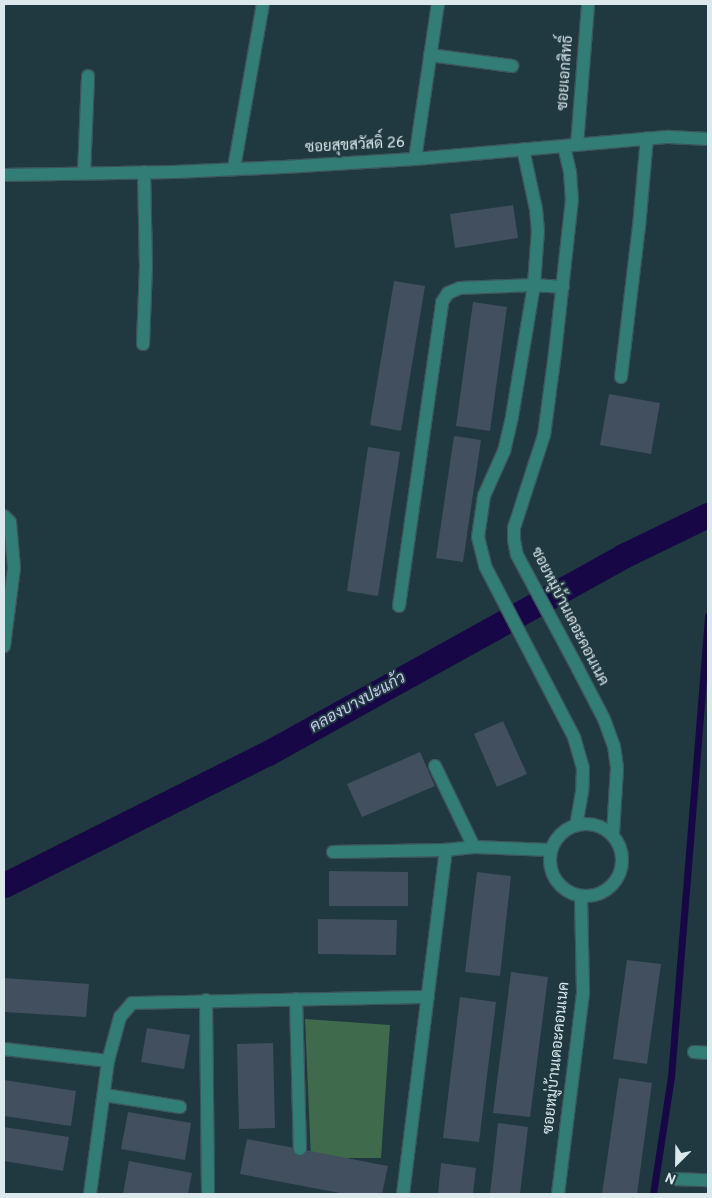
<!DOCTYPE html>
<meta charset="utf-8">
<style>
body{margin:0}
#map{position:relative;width:712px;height:1198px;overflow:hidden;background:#20383f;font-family:Overpass,Sarabun,sans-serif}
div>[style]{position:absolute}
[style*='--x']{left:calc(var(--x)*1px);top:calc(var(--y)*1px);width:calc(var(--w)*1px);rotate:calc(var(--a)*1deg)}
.green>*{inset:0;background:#3f6a4c}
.stream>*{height:7px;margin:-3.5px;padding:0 3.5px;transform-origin:3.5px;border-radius:3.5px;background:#170746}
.canal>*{height:25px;margin:-12.5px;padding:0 12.5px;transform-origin:12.5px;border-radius:12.5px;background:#170746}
.building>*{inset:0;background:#414f5f}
.roads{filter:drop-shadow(1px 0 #3e545b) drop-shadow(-1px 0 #3e545b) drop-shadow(0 1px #3e545b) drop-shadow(0 -1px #3e545b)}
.minor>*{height:12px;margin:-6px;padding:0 6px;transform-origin:6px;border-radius:6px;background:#327d75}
.minor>.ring{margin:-6px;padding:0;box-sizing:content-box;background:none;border:12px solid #327d75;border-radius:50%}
span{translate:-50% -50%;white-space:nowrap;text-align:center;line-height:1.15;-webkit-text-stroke:4px #20383f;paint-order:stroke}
.street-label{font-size:15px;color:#dbe9ed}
.water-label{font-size:16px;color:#c9c9f1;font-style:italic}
.frame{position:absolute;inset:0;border:5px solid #dbe9ed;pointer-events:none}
.north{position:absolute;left:652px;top:1138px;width:50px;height:50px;-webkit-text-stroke:4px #20383f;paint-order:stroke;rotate:203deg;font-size:14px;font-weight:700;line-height:20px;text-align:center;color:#dbe9ed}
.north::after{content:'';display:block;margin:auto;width:18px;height:22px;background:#dbe9ed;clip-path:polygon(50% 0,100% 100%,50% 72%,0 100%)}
</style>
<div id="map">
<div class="green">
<div style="clip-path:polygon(305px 1019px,390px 1025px,381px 1158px,311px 1158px)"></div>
</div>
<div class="stream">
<div style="--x:653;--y:1194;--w:118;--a:-81.3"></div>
<div style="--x:671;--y:1077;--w:463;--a:-85.4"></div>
</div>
<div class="canal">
<div style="--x:4;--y:885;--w:295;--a:-26.6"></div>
<div style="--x:268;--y:753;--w:406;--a:-29"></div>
<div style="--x:623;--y:556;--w:94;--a:-25.8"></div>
</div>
<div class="building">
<div style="clip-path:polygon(513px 205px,518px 238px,455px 248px,450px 214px)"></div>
<div style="clip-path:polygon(394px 281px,425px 286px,401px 431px,370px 425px)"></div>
<div style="clip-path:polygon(473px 302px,507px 307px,490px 431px,456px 426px)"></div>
<div style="clip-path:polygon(609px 394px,660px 403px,651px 454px,600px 445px)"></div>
<div style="clip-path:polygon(454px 436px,481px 440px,463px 562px,436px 558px)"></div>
<div style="clip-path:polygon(368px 447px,400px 452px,378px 596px,347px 591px)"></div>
<div style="clip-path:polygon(503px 721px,527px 774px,497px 787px,474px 734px)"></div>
<div style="clip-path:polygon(420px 752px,435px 786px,362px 817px,347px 784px)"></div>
<div style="clip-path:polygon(329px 871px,408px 872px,408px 906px,329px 906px)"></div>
<div style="clip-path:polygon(477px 872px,511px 876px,500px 976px,465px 972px)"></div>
<div style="clip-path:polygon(318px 919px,397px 920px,396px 955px,318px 954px)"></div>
<div style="clip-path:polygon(627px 960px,661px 964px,647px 1064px,613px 1059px)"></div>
<div style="clip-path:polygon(511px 972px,548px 977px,530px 1117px,493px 1113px)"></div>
<div style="clip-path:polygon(4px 978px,89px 984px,86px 1017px,4px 1012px)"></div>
<div style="clip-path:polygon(460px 997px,496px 1002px,479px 1142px,443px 1138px)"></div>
<div style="clip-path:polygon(147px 1028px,190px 1035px,184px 1069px,141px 1062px)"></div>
<div style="clip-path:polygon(273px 1043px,275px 1128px,239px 1129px,237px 1044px)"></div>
<div style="clip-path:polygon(619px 1078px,652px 1083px,637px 1194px,602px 1194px)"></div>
<div style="clip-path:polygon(4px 1080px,76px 1091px,71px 1126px,4px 1116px)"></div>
<div style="clip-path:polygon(128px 1112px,191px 1123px,185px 1160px,121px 1149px)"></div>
<div style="clip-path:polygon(498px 1123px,528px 1127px,520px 1194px,490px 1194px)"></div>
<div style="clip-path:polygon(4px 1127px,69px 1137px,63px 1171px,4px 1161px)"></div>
<div style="clip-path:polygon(247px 1139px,388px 1166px,382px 1194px,345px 1194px,240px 1174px)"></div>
<div style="clip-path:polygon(129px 1161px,192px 1173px,188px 1194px,123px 1194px)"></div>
<div style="clip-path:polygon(441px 1163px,476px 1168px,473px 1194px,438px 1194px)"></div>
</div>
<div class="roads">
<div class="minor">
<div style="--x:430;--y:55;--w:83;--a:7.6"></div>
<div style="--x:577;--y:145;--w:141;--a:-85.5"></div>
<div style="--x:564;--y:146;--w:27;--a:77"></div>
<div style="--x:570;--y:172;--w:27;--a:86"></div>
<div style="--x:572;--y:199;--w:155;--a:96.3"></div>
<div style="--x:555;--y:353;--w:83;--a:97.6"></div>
<div style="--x:544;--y:435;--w:98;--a:107.9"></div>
<div style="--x:514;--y:528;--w:12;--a:90"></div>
<div style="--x:514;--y:540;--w:15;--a:79"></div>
<div style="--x:517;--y:555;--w:129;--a:61.8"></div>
<div style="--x:578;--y:669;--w:56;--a:62.5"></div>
<div style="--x:604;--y:719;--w:29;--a:70"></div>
<div style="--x:614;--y:746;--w:22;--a:82"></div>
<div style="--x:617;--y:768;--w:66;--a:93.5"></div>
<div style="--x:523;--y:149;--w:61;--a:77.8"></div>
<div style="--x:536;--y:209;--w:21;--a:85"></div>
<div style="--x:538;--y:230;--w:55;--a:94.2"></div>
<div style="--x:534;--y:285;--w:134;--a:99.5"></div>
<div style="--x:512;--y:417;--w:35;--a:103"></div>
<div style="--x:504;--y:451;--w:49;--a:114"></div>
<div style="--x:484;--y:496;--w:41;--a:98.3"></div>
<div style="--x:478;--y:537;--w:30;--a:76"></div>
<div style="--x:485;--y:566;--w:193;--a:62.5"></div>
<div style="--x:574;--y:737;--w:32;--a:74"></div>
<div style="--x:583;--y:768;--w:24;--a:92"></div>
<div style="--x:582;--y:792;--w:34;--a:100"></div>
<div style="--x:415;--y:159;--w:157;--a:-81.6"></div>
<div style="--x:234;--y:168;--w:167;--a:-80"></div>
<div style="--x:84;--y:173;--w:97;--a:-87.6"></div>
<div style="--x:4;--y:175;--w:170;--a:-1"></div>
<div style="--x:174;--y:172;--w:110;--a:-2.6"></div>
<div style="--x:284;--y:167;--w:131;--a:-3.5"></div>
<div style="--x:415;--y:159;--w:255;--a:-5"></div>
<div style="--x:669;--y:137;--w:39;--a:3"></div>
<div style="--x:143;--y:344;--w:77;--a:-87.8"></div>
<div style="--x:146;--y:267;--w:95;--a:-91.2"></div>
<div style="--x:621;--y:377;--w:151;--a:-83.2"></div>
<div style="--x:639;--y:227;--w:89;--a:-84.9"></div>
<div style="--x:4;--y:516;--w:8;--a:45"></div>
<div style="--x:10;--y:522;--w:46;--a:85"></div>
<div style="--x:14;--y:568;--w:79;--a:97.3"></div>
<div style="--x:399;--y:606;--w:307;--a:-81.9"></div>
<div style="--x:442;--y:302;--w:11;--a:-56"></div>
<div style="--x:448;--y:293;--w:13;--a:-23"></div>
<div style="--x:460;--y:288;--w:74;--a:-2.3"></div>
<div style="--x:534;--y:285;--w:29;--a:4"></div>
<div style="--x:435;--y:766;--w:90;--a:64.3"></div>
<div class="ring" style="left:550px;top:824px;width:60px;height:60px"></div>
<div style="--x:333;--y:852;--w:113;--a:-1"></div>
<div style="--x:296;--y:999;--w:150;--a:88.5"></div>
<div style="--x:206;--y:1000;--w:194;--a:89.4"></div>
<div style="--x:4;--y:1049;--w:105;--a:6.6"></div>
<div style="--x:694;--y:1052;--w:14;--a:4"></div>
<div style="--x:105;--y:1095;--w:76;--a:9.1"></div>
<div style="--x:673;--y:1179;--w:35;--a:2"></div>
<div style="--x:90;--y:1194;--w:134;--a:-82.3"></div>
<div style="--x:108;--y:1061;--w:46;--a:-74.7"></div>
<div style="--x:120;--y:1017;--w:18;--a:-49"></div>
<div style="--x:132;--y:1003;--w:296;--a:-1.2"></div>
<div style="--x:403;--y:1194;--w:347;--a:-82.9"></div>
<div style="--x:446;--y:850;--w:28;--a:-6"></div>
<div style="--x:474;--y:847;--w:77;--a:2.2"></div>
<div style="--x:558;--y:1194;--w:204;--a:-82.9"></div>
<div style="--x:583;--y:992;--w:96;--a:-91.2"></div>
</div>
</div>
<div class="street-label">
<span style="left:566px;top:73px;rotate:-86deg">ซอยเอกสิทธิ์</span>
<span style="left:355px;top:146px;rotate:-3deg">ซอยสุขสวัสดิ์ 26</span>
<span style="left:569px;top:617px;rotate:63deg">ซอยหมู่บ้านเดอะคอนเนค</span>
<span style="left:557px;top:1058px;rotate:-84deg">ซอยหมู่บ้านเดอะคอนเนค</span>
</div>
<div class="water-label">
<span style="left:358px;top:703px;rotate:-29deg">คลองบางปะแก้ว</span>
</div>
<div class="frame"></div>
<div class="north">N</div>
</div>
